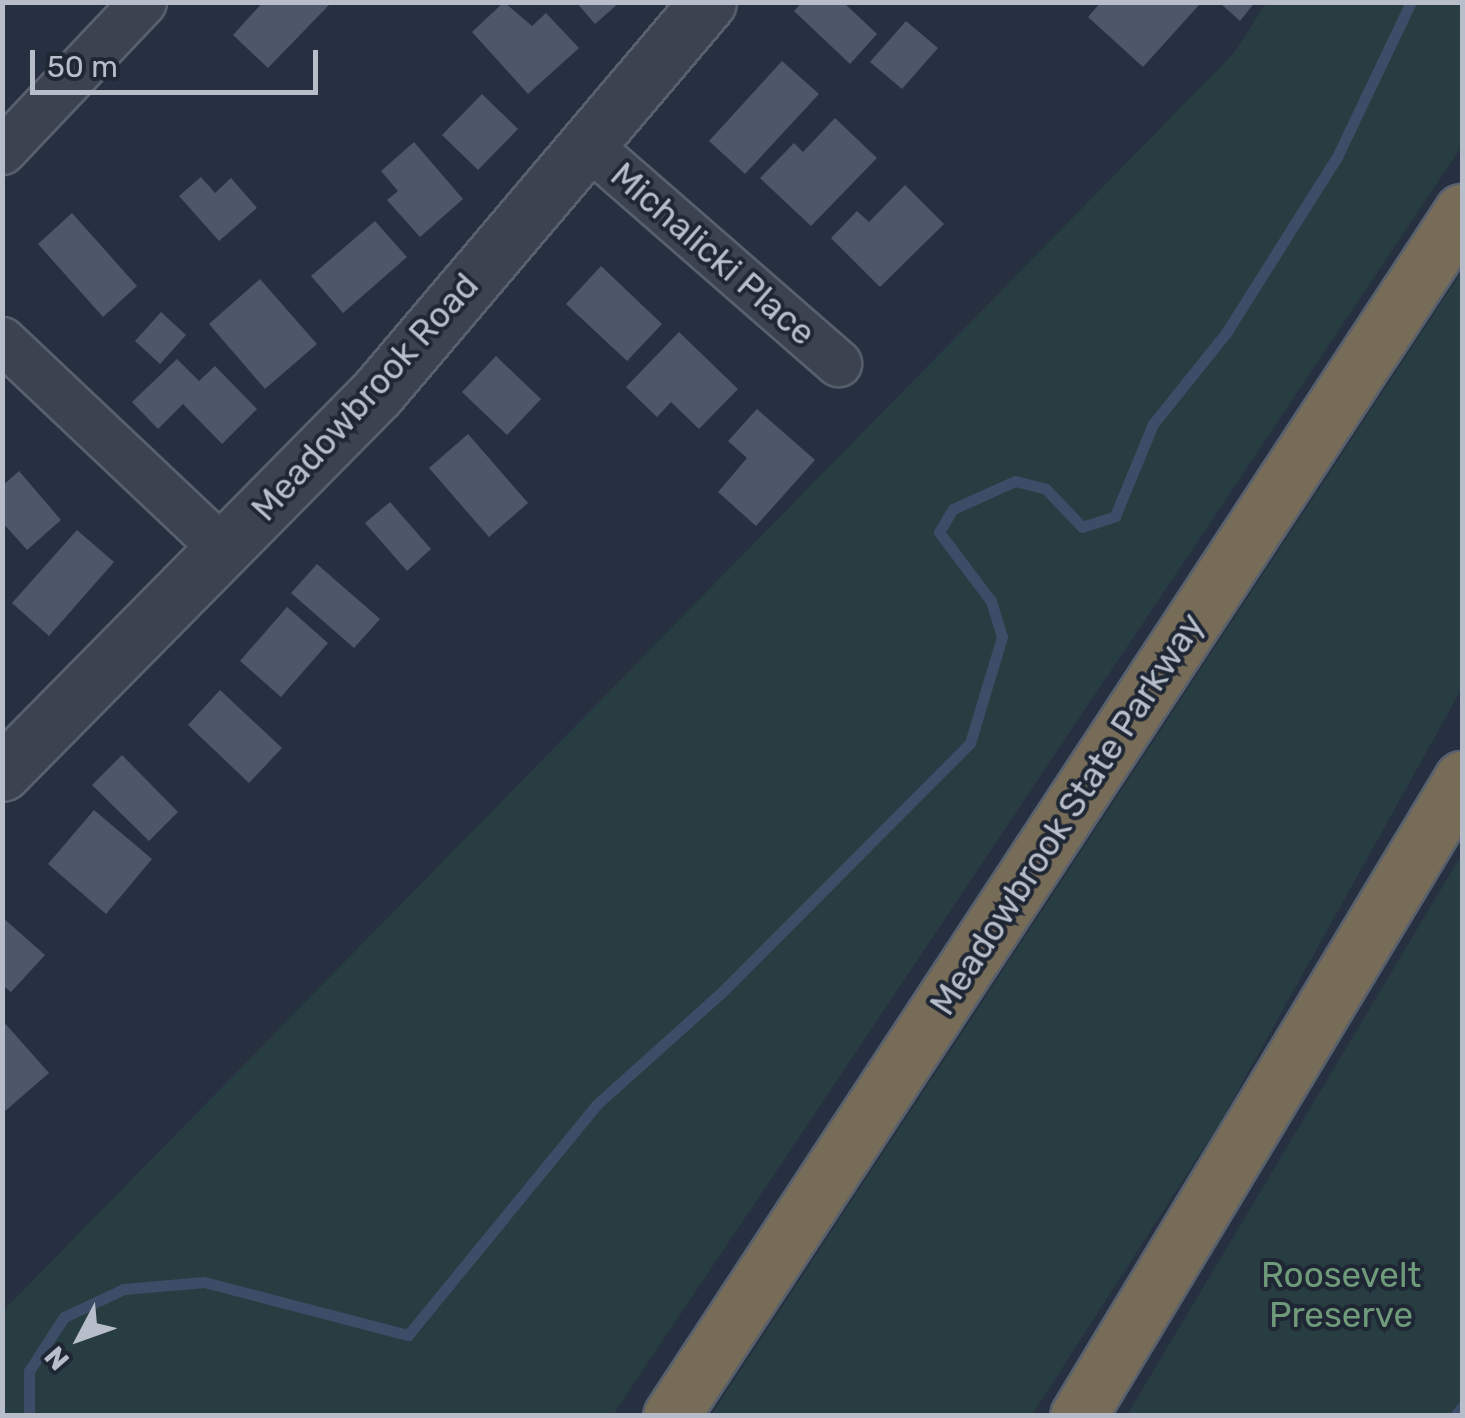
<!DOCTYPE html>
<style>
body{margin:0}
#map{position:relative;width:1465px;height:1418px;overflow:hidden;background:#263040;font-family:Rubik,sans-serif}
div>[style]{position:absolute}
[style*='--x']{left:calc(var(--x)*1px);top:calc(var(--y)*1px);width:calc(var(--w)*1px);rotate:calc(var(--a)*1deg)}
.green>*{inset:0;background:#283d41}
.stream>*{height:11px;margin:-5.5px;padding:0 5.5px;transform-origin:5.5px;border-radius:5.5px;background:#3d4d68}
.building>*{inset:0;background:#4d5769}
.roads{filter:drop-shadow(2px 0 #58606d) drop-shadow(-2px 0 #58606d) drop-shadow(0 2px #58606d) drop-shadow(0 -2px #58606d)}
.minor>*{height:45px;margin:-22.5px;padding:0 22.5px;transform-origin:22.5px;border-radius:22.5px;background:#3b4250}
.tertiary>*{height:55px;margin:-27.5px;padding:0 27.5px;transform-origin:27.5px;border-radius:27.5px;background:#3b4250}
.motorway>*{height:55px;margin:-27.5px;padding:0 27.5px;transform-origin:27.5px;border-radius:27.5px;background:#766c58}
span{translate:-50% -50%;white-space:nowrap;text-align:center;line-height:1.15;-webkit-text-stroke:8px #1f2735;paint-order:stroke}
.street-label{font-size:35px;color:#b7beca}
.park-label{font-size:35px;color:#6f9b7b}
.frame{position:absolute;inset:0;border:5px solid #b7beca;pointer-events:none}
.north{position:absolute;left:30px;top:1288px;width:100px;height:100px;-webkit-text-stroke:8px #1f2735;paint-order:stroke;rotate:229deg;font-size:28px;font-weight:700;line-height:40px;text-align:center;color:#b7beca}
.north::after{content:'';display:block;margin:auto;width:35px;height:45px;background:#b7beca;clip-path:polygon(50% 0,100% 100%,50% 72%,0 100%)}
.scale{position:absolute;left:30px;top:50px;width:288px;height:45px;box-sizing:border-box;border:5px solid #b7beca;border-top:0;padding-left:12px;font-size:30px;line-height:35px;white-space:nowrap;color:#b7beca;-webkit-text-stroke:8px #1f2735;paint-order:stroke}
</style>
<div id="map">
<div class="green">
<div style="clip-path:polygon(1266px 3px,1462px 3px,1462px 146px,613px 1415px,3px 1415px,3px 1311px,1234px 53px)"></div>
<div style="clip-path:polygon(1462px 271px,1462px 688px,1221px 1121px,1032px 1415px,711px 1415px)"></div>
<div style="clip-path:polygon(1462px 854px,1462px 1415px,1127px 1415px)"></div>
</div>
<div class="stream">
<div style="--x:29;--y:1416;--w:45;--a:-90"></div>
<div style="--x:29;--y:1371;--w:64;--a:-57.1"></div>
<div style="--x:64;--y:1317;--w:66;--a:-25"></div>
<div style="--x:124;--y:1289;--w:80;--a:-5"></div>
<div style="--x:204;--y:1282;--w:211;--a:14.6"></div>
<div style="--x:408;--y:1335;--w:297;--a:-50.7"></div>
<div style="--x:596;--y:1105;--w:169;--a:-41.9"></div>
<div style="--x:722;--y:992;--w:351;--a:-45.1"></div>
<div style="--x:970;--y:743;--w:111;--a:-73.2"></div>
<div style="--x:1002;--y:637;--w:38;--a:-107"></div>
<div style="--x:991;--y:601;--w:86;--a:-127"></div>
<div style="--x:939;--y:532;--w:27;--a:-59"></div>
<div style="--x:953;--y:509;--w:68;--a:-24.3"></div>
<div style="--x:1015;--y:481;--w:32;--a:14"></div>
<div style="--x:1046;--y:489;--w:52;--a:46.5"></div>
<div style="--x:1082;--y:527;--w:35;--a:-18"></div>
<div style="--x:1115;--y:516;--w:100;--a:-67.6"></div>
<div style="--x:1153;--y:424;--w:117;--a:-51.3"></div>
<div style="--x:1226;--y:333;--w:208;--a:-57.8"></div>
<div style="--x:1337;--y:157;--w:172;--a:-64.5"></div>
<div style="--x:1455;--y:1416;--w:11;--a:-52"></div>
</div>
<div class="building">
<div style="clip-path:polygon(263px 2px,329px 5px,268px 68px,233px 35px)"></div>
<div style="clip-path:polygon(504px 2px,532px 26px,546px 13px,579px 48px,528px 94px,472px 32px)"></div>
<div style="clip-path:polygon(576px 2px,620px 2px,595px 24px)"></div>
<div style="clip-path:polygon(802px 2px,843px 2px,877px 34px,850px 64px,794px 11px)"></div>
<div style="clip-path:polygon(1101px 2px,1197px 2px,1199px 5px,1143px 67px,1088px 17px)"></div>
<div style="clip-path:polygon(1219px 2px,1255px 2px,1240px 21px)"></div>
<div style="clip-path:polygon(906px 21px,938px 48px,902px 89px,870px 62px)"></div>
<div style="clip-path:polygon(782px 61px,819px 94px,745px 174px,709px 141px)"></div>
<div style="clip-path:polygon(482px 94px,518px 129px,478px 170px,442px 135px)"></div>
<div style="clip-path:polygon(835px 118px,877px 158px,811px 226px,760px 178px,794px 143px,803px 152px)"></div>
<div style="clip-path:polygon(414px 142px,463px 199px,420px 237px,387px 200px,398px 191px,381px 171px)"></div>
<div style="clip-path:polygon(201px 177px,215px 193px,231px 178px,257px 208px,219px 241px,179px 196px)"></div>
<div style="clip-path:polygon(905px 185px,944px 224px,880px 287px,831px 238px,857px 211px,869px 222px)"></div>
<div style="clip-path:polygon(72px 213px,137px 286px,103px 317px,38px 244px)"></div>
<div style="clip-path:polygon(375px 221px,407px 257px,343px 313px,311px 276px)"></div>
<div style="clip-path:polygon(601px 266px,662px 324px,627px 361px,566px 304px)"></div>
<div style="clip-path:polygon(260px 279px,317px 344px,265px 389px,209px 324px)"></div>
<div style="clip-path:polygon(161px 312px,186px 335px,160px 364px,135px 341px)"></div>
<div style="clip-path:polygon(679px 332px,738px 389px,699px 429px,671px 402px,657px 417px,626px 387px)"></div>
<div style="clip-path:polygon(496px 356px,541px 399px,507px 435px,462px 392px)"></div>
<div style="clip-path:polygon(177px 359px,199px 381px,215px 366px,257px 409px,222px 444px,183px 404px,158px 429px,132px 402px)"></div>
<div style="clip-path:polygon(757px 409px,815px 460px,756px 526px,718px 492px,747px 458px,728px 441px)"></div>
<div style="clip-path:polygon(468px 434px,528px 503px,489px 537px,429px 468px)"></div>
<div style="clip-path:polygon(19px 471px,61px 520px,27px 550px,2px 522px,2px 486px)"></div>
<div style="clip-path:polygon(390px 502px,431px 549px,407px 571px,365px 523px)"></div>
<div style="clip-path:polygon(77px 530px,114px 562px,49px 636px,12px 603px)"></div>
<div style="clip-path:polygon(317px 564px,380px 619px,354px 648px,291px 593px)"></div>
<div style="clip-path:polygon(287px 607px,328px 643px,281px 697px,240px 661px)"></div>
<div style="clip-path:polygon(220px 690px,282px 748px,249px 783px,188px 725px)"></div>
<div style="clip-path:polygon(122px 755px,178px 812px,149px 841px,92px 785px)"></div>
<div style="clip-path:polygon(94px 810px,152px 859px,106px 914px,48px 864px)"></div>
<div style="clip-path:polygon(2px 917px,45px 955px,11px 992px,2px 985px)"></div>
<div style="clip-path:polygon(2px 1020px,49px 1073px,4px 1112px,2px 1110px)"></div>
</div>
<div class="roads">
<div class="minor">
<div style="--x:588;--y:145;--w:332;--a:41.1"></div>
<div style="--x:2;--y:151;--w:205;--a:-46.6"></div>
<div style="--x:2;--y:340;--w:306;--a:43.4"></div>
</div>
<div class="tertiary">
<div style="--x:2;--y:773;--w:534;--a:-45.38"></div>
<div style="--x:377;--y:393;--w:512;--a:-49.75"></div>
</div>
<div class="motorway">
<div style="--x:671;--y:1416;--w:1441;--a:-56.7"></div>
<div style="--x:1078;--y:1416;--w:744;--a:-58.92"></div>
</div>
</div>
<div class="street-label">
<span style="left:713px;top:254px;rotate:41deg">Michalicki Place</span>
<span style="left:365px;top:397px;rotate:-48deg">Meadowbrook Road</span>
<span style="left:1067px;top:814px;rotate:-57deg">Meadowbrook State Parkway</span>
</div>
<div class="park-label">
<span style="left:1341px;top:1295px">Roosevelt<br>Preserve</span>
</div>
<div class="frame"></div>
<div class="north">N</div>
<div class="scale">50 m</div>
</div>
